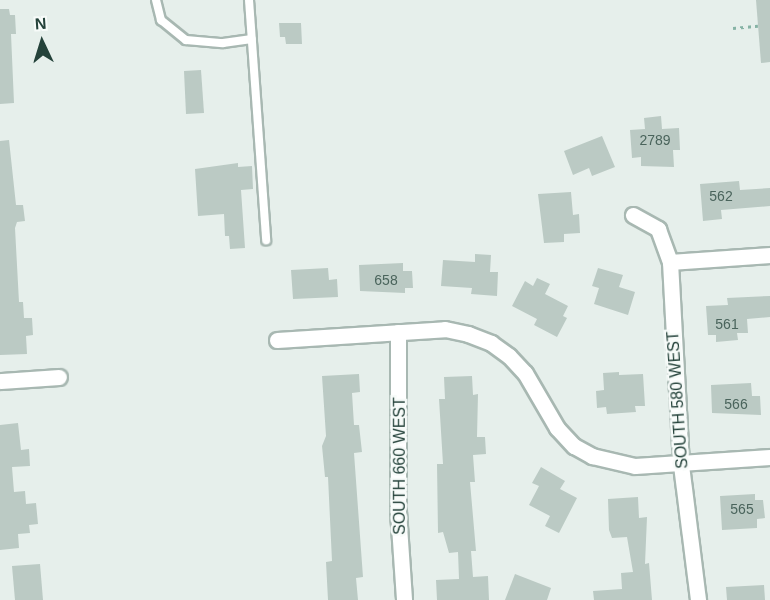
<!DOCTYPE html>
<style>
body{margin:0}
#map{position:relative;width:770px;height:600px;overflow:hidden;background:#e6efeb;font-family:Arial,sans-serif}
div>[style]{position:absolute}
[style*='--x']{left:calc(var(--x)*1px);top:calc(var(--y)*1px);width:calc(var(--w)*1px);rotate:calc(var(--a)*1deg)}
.building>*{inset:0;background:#bbcac4}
.path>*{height:3px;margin-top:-1.5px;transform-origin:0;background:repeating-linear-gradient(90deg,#86b3a5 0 3px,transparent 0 7.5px)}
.roads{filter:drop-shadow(2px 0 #a8b8b2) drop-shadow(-2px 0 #a8b8b2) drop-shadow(0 2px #a8b8b2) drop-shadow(0 -2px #a8b8b2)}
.lane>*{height:8px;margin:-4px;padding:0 4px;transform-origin:4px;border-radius:4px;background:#fff}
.street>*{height:15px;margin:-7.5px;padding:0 7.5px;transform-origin:7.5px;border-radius:7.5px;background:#fff}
span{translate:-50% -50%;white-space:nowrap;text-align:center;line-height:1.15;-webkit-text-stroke:5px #f7fbf9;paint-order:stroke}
.number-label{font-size:14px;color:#4a645c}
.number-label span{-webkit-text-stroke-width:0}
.street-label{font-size:16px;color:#24423a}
.north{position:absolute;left:12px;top:12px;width:60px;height:60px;-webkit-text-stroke:4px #f7fbf9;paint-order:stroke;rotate:356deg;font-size:16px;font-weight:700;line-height:24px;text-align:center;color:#24423a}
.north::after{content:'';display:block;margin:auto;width:21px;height:27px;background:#24423a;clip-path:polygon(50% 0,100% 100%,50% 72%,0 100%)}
</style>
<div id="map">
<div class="building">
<div style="clip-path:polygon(756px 0,770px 0,770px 62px,761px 63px)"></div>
<div style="clip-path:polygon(0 9px,9px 9px,10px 15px,15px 15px,16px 34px,11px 34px,14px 103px,0 104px)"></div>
<div style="clip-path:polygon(279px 23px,301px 23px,302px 44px,286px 44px,285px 37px,280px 37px)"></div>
<div style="clip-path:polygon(201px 70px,204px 113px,186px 114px,184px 71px)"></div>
<div style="clip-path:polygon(661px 116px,662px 129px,679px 128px,680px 150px,673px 150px,674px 167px,641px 166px,641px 157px,632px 158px,630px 130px,645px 129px,644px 118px)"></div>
<div style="clip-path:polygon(602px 136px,615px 167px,592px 176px,589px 168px,573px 175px,564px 151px)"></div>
<div style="clip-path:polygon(9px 140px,16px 205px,23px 205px,25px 221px,17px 222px,15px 228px,19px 302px,23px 302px,24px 318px,32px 318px,33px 335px,26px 336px,27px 354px,0 355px,0 141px)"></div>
<div style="clip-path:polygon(238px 163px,238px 167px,252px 166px,253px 189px,241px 190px,245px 248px,230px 249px,229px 236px,225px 236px,224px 214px,198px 216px,195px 169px)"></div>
<div style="clip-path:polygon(739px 181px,740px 190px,770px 188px,770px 206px,721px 210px,722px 219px,703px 221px,700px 184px)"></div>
<div style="clip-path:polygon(571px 192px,573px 215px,579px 214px,580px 233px,564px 234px,564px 242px,544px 243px,538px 194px)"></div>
<div style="clip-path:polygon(475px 254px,491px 255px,490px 272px,498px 272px,497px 296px,471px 294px,472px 288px,441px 286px,443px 260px,475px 262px)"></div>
<div style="clip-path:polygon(403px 263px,403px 271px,412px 271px,413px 288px,405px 288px,405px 293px,360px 291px,359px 265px)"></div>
<div style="clip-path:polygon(328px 268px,329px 280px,337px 279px,338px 297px,293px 299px,291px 270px)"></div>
<div style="clip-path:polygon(598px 268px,623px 275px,619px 287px,635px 292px,628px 315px,594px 304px,599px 288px,592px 286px)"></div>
<div style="clip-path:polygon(537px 278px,550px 284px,545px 294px,568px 306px,563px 316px,567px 318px,557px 337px,534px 325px,537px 319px,512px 306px,525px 281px,533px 286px)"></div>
<div style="clip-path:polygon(770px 296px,770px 317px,747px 319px,748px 333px,737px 333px,738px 340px,716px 342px,716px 335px,708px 335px,706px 306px,728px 305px,727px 298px)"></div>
<div style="clip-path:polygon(619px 372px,619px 375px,643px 374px,645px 406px,635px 406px,636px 412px,607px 414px,606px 407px,597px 408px,596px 391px,604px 390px,603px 373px)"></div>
<div style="clip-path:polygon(359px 374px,360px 392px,352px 393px,354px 425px,359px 425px,362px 452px,354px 453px,363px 577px,356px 578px,358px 600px,328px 600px,326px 562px,332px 561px,328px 477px,325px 477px,322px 446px,326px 436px,322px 376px)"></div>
<div style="clip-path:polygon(472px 376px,473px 395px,478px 394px,477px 437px,485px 437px,486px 454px,473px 455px,475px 482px,470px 482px,476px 551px,471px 551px,473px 577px,488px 576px,489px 600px,437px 600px,436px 580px,459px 579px,458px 552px,449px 553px,443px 532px,438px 533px,437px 464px,443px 464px,439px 399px,445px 399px,444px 377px)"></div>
<div style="clip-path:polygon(751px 383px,752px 396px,760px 396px,761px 415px,712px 413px,711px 385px)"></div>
<div style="clip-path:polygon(18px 423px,21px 450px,29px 449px,30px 466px,12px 467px,14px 492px,25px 491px,26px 504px,36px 503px,38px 524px,29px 525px,30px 533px,18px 534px,19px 548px,0 550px,0 425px)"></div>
<div style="clip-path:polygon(541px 467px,565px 481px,560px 489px,577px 498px,559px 533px,545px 526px,550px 516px,529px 505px,539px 486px,532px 483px)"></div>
<div style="clip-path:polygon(755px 494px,755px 500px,763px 500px,765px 518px,757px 519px,757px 528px,722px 530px,720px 496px)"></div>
<div style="clip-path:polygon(638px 497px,639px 518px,647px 517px,645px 564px,649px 563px,652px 600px,594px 600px,593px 591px,622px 589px,621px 573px,633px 572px,627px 537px,612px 538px,609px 530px,608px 499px)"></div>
<div style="clip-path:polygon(40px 564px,43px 600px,15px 600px,12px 566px)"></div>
<div style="clip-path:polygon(515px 574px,551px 588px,547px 600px,505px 600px)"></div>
<div style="clip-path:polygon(764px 585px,765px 600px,727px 600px,726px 587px)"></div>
</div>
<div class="path">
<div style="--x:733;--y:28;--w:25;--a:-5"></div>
</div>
<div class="roads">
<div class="lane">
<div style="--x:156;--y:0;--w:21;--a:76"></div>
<div style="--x:161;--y:20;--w:32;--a:39"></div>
<div style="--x:186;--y:40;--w:37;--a:5"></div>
<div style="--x:223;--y:43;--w:29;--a:-8"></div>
<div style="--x:249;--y:0;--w:241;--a:85.9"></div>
</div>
<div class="street">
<div style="--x:633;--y:215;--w:29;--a:29"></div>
<div style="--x:658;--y:229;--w:35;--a:70"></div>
<div style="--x:670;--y:262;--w:203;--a:86.9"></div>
<div style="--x:681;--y:465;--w:136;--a:82.8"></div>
<div style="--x:670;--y:262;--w:100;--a:-4"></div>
<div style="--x:398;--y:332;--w:179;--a:90"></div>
<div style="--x:398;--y:511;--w:89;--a:86.1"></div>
<div style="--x:277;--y:340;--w:168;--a:-3.7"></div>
<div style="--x:445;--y:329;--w:24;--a:12"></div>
<div style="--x:468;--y:334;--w:25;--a:21"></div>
<div style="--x:491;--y:343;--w:22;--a:36"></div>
<div style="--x:509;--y:356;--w:23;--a:47"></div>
<div style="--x:525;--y:373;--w:64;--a:59.8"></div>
<div style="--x:557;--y:428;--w:25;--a:47"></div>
<div style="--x:574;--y:446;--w:21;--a:29"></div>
<div style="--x:592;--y:456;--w:44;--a:13.1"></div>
<div style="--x:635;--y:466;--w:135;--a:-3.8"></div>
<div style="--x:0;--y:381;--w:59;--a:-3.9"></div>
</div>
</div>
<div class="number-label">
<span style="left:655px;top:140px">2789</span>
<span style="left:721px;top:196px">562</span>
<span style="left:386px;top:280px">658</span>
<span style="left:727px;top:324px">561</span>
<span style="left:736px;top:404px">566</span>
<span style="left:742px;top:509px">565</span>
</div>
<div class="street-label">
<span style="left:678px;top:400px;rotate:-94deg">SOUTH 580 WEST</span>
<span style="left:400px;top:466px;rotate:-90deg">SOUTH 660 WEST</span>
</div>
<div class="north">N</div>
</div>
